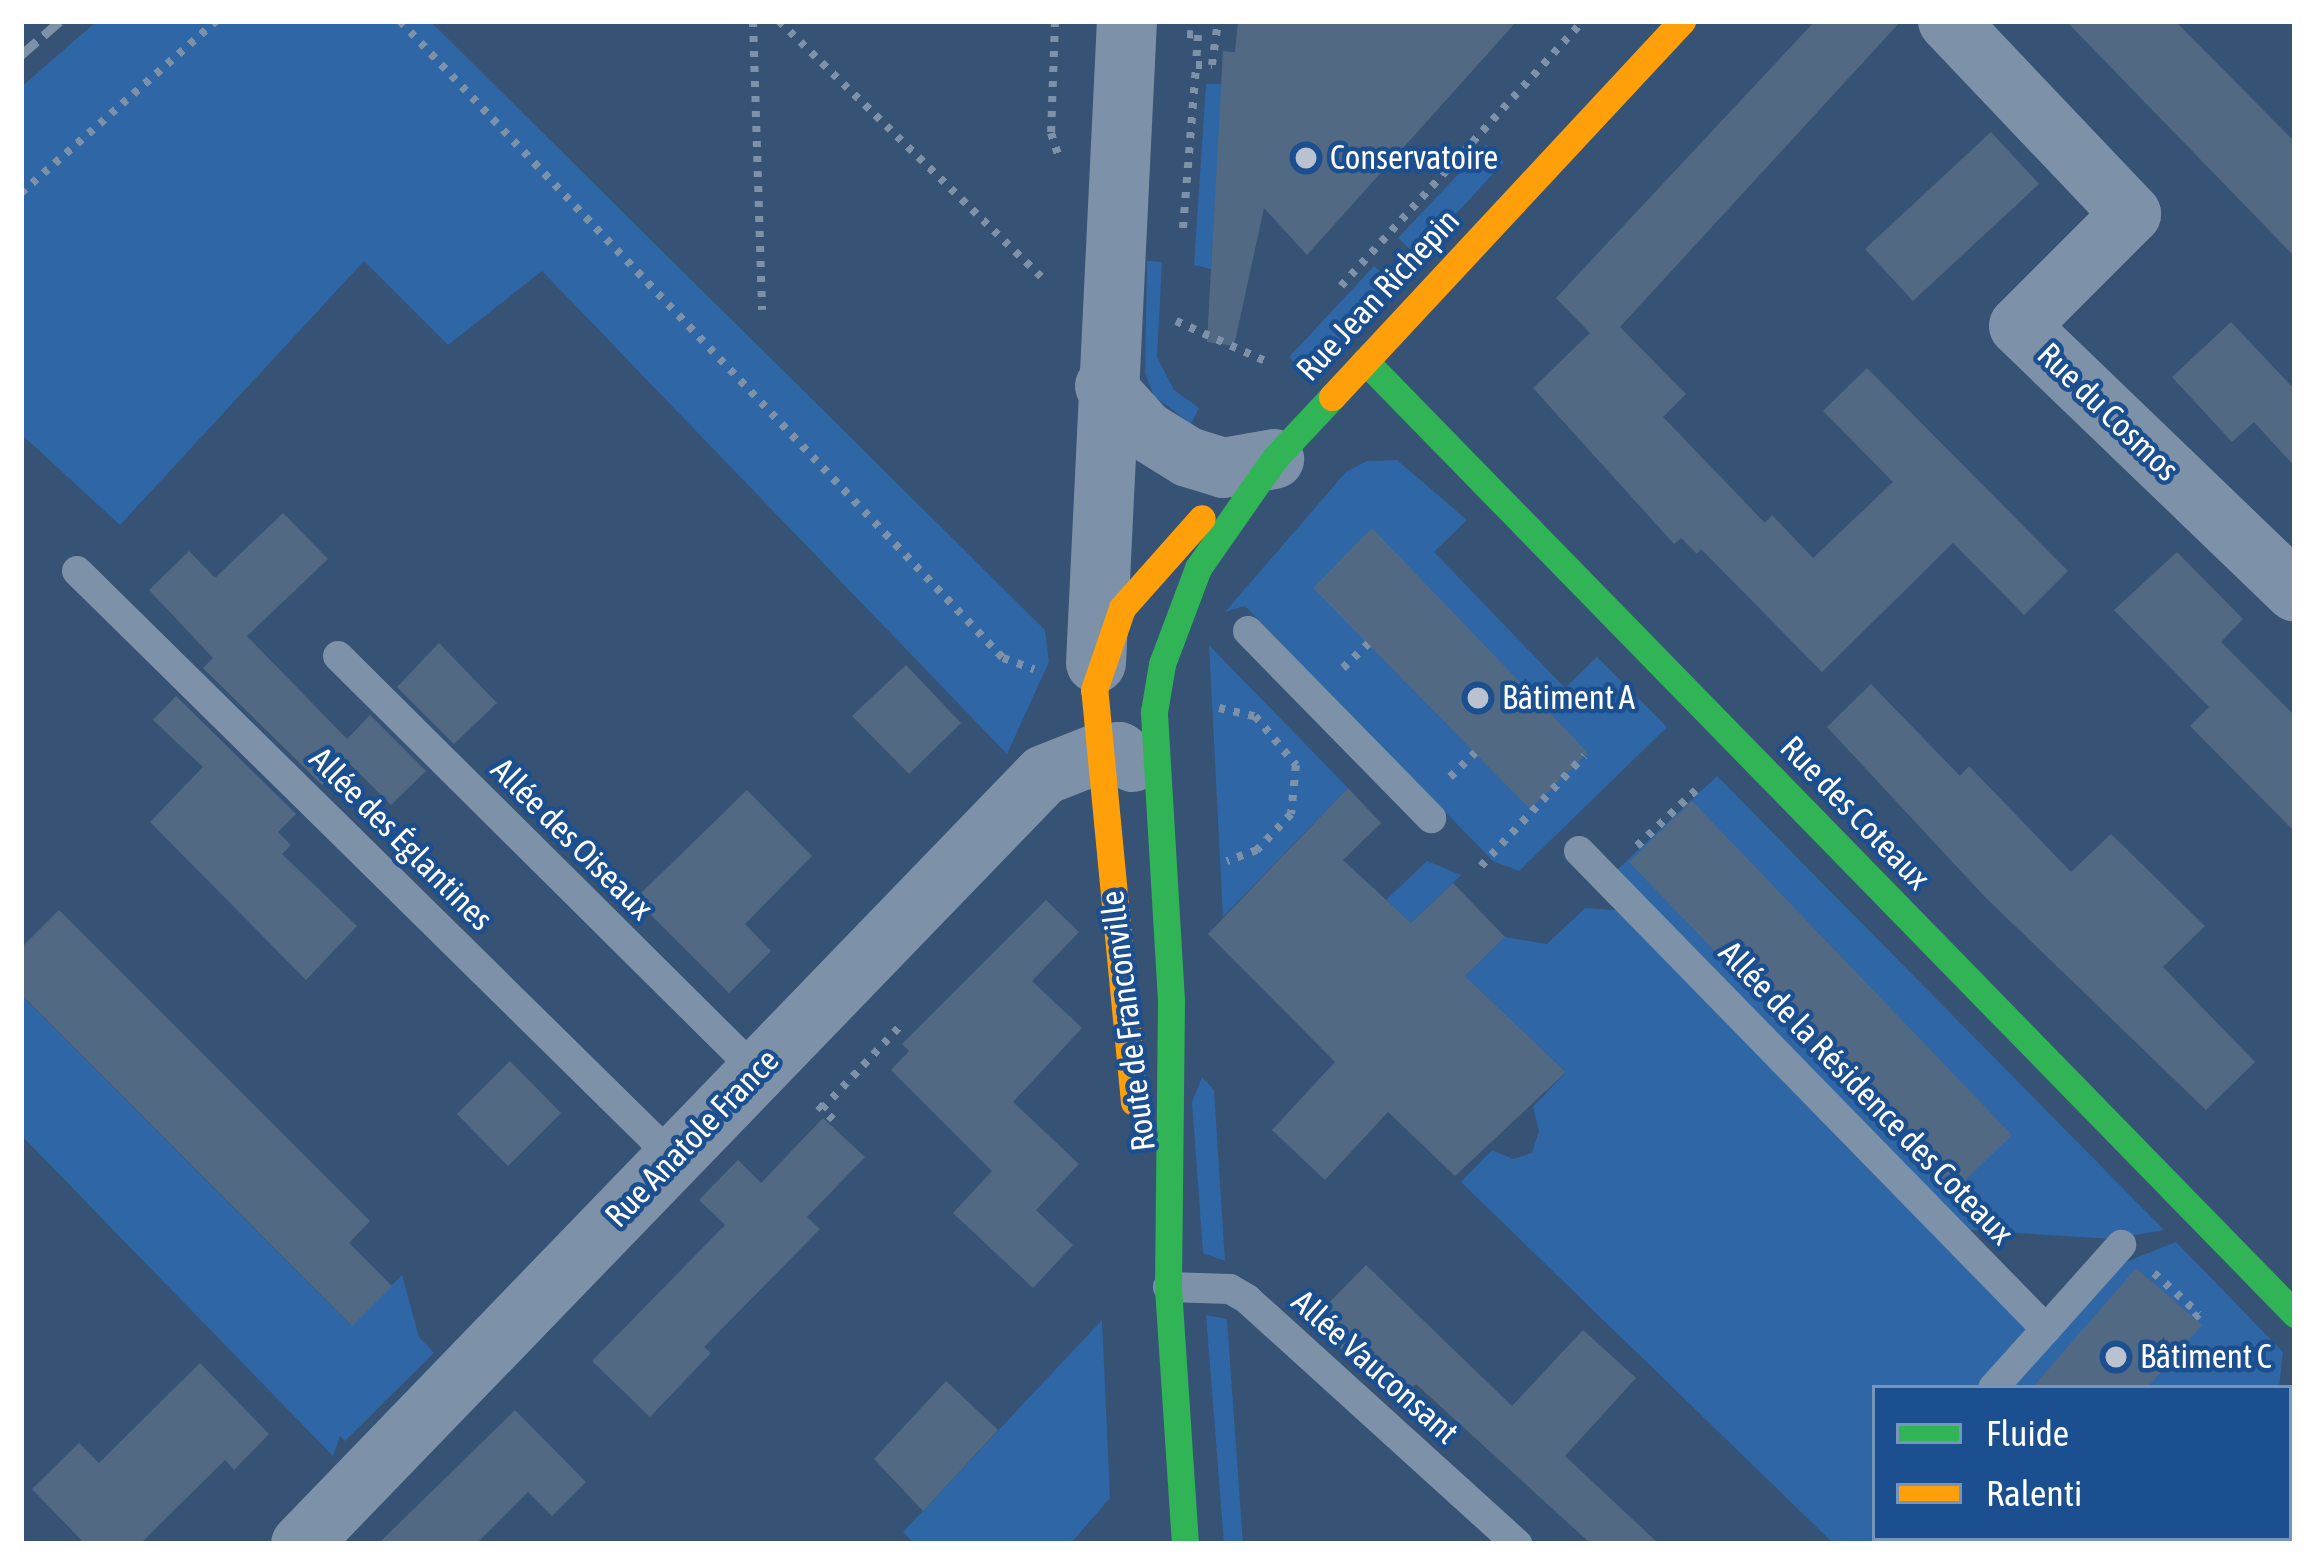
<!DOCTYPE html>
<meta charset="utf-8">
<style>
body{margin:0}
#map{position:relative;width:2316px;height:1565px;overflow:hidden;background:#365274;font-family:"Asap Condensed",sans-serif}
div>[style]{position:absolute}
[style*='--x']{left:calc(var(--x)*1px);top:calc(var(--y)*1px);width:calc(var(--w)*1px);rotate:calc(var(--a)*1deg)}
.green>*{inset:0;background:#2f66a5}
.building>*{inset:0;background:#526984}
.path>*{height:8px;margin-top:-4px;transform-origin:0;background:repeating-linear-gradient(90deg,#7d92a8 0 6px,transparent 0 15px)}
.lane>*{height:30px;margin:-15px;padding:0 15px;transform-origin:15px;border-radius:15px;background:#7d92a8}
.street>*{height:60px;margin:-30px;padding:0 30px;transform-origin:30px;border-radius:30px;background:#7d92a8}
.fast>*{height:27px;margin:-13.5px;padding:0 13.5px;transform-origin:13.5px;border-radius:13.5px;background:#30b455}
.slow>*{height:27px;margin:-13.5px;padding:0 13.5px;transform-origin:13.5px;border-radius:13.5px;background:#ff9f0a}
.rail>*{height:9px;margin-top:-4.5px;transform-origin:0;background:repeating-linear-gradient(90deg,#7e92a7 0 21px,transparent 0 30px)}
.dots>*{width:33px;height:33px;translate:-50% -50%;box-sizing:border-box;border:6px solid #1b4f8f;border-radius:50%}
span{translate:-50% -50%;white-space:nowrap;text-align:center;line-height:1.15;-webkit-text-stroke:9px #1b4f8f;paint-order:stroke}
.poi-label{font-size:33px;color:#fff}
.left{translate:0 -50%;text-align:left}
.street-label{font-size:33px;color:#fff}
.frame{position:absolute;inset:0;border:24px solid #fff;pointer-events:none}
.legend{position:absolute;left:1872px;top:1385px;width:420px;height:156px;box-sizing:border-box;background:#1b4f8f;border:3px solid #7695bc;margin:0;padding:15px 21px;list-style:none;font-size:36px;color:#fff}
.legend li{display:flex;align-items:center;gap:24px;height:60px}
.legend b{width:60px;border:3px solid #7695bc}
</style>
<div id="map">
<div class="green">
<div style="clip-path:polygon(97px 21px,430px 21px,1045px 630px,1049px 662px,1007px 754px,542px 271px,448px 345px,364px 261px,120px 525px,21px 434px,21px 87px)"></div>
<div style="clip-path:polygon(1206px 84px,1222px 84px,1211px 269px,1194px 265px)"></div>
<div style="clip-path:polygon(1486px 145px,1504px 162px,1417px 256px,1398px 238px)"></div>
<div style="clip-path:polygon(1147px 261px,1162px 262px,1157px 357px,1174px 390px,1199px 408px,1191px 424px,1154px 396px,1145px 373px)"></div>
<div style="clip-path:polygon(1374px 266px,1392px 282px,1307px 375px,1289px 357px)"></div>
<div style="clip-path:polygon(1397px 460px,1467px 520px,1434px 552px,1565px 688px,1597px 657px,1667px 727px,1519px 871px,1493px 861px,1245px 606px,1225px 612px,1346px 472px,1367px 461px)"></div>
<div style="clip-path:polygon(1209px 645px,1348px 788px,1223px 917px)"></div>
<div style="clip-path:polygon(1717px 776px,2164px 1230px,2113px 1239px,1969px 1230px,1617px 870px)"></div>
<div style="clip-path:polygon(1427px 861px,1461px 875px,1411px 923px,1386px 900px)"></div>
<div style="clip-path:polygon(1585px 908px,1616px 910px,2029px 1329px,1978px 1388px,1875px 1388px,1875px 1538px,2151px 1538px,2146px 1544px,1834px 1544px,1461px 1182px,1492px 1150px,1513px 1159px,1532px 1153px,1539px 1131px,1533px 1107px,1566px 1072px,1465px 976px,1505px 937px,1547px 944px)"></div>
<div style="clip-path:polygon(21px 995px,351px 1325px,402px 1275px,419px 1337px,434px 1353px,345px 1441px,340px 1436px,333px 1456px,21px 1135px)"></div>
<div style="clip-path:polygon(1202px 1077px,1214px 1090px,1225px 1261px,1203px 1253px,1192px 1102px)"></div>
<div style="clip-path:polygon(2176px 1242px,2283px 1352px,2279px 1388px,2010px 1388px,2113px 1267px)"></div>
<div style="clip-path:polygon(1206px 1315px,1227px 1319px,1243px 1544px,1224px 1544px)"></div>
<div style="clip-path:polygon(1102px 1320px,1110px 1498px,1070px 1544px,915px 1544px,903px 1532px)"></div>
</div>
<div class="building">
<div style="clip-path:polygon(1238px 21px,1517px 21px,1307px 255px,1264px 208px,1234px 346px,1207px 342px,1223px 51px,1235px 52px)"></div>
<div style="clip-path:polygon(1815px 21px,1901px 21px,1620px 327px,1686px 394px,1663px 417px,1765px 523px,1772px 515px,1813px 558px,1893px 482px,1823px 411px,1867px 368px,2068px 571px,2024px 615px,1953px 543px,1822px 672px,1701px 549px,1697px 554px,1681px 538px,1674px 544px,1533px 388px,1590px 333px,1556px 298px)"></div>
<div style="clip-path:polygon(2066px 21px,2175px 21px,2295px 142px,2295px 257px)"></div>
<div style="clip-path:polygon(1991px 132px,2039px 184px,1913px 301px,1865px 249px)"></div>
<div style="clip-path:polygon(2231px 322px,2295px 390px,2295px 467px,2254px 422px,2232px 442px,2172px 377px)"></div>
<div style="clip-path:polygon(283px 513px,328px 559px,247px 636px,347px 739px,370px 715px,426px 771px,391px 805px,346px 760px,322px 785px,203px 668px,213px 658px,149px 590px,189px 551px,215px 578px)"></div>
<div style="clip-path:polygon(1372px 528px,1588px 753px,1530px 809px,1313px 588px)"></div>
<div style="clip-path:polygon(2177px 552px,2243px 619px,2221px 642px,2295px 716px,2295px 832px,2190px 726px,2209px 707px,2114px 610px)"></div>
<div style="clip-path:polygon(439px 643px,497px 703px,454px 744px,397px 687px)"></div>
<div style="clip-path:polygon(906px 665px,961px 723px,909px 774px,852px 716px)"></div>
<div style="clip-path:polygon(1871px 684px,1960px 776px,1969px 766px,2071px 872px,2111px 834px,2205px 926px,2163px 967px,2255px 1062px,2206px 1110px,1984px 896px,1827px 727px)"></div>
<div style="clip-path:polygon(176px 696px,296px 814px,278px 832px,291px 845px,282px 854px,357px 926px,306px 980px,150px 822px,203px 767px,153px 720px)"></div>
<div style="clip-path:polygon(1348px 788px,1381px 823px,1343px 860px,1411px 923px,1453px 883px,1505px 937px,1465px 976px,1566px 1072px,1455px 1176px,1388px 1112px,1325px 1180px,1272px 1130px,1335px 1062px,1208px 934px)"></div>
<div style="clip-path:polygon(747px 790px,812px 856px,745px 924px,771px 951px,729px 993px,635px 899px)"></div>
<div style="clip-path:polygon(1692px 801px,2012px 1135px,1950px 1195px,1629px 862px)"></div>
<div style="clip-path:polygon(1046px 900px,1079px 932px,1032px 981px,1082px 1028px,1013px 1102px,1079px 1164px,1036px 1210px,1073px 1245px,1033px 1288px,953px 1213px,992px 1171px,891px 1070px,909px 1051px,902px 1044px)"></div>
<div style="clip-path:polygon(59px 910px,370px 1221px,349px 1243px,392px 1286px,352px 1326px,21px 994px,21px 948px)"></div>
<div style="clip-path:polygon(510px 1061px,561px 1113px,508px 1166px,457px 1114px)"></div>
<div style="clip-path:polygon(823px 1118px,865px 1157px,807px 1217px,820px 1229px,704px 1347px,711px 1353px,650px 1417px,592px 1361px,725px 1225px,699px 1200px,738px 1160px,761px 1183px)"></div>
<div style="clip-path:polygon(1366px 1265px,1512px 1406px,1583px 1330px,1636px 1378px,1565px 1456px,1659px 1544px,1591px 1544px,1416px 1384px,1396px 1404px,1312px 1320px)"></div>
<div style="clip-path:polygon(2136px 1268px,2202px 1325px,2147px 1388px,2032px 1388px)"></div>
<div style="clip-path:polygon(200px 1363px,269px 1434px,234px 1470px,225px 1460px,140px 1544px,85px 1544px,32px 1489px,79px 1443px,99px 1463px)"></div>
<div style="clip-path:polygon(946px 1381px,998px 1430px,923px 1511px,874px 1459px)"></div>
<div style="clip-path:polygon(515px 1410px,586px 1482px,552px 1516px,528px 1492px,476px 1544px,378px 1544px)"></div>
</div>
<div class="path">
<div style="--x:400;--y:21;--w:877;--a:46.57"></div>
<div style="--x:1003;--y:658;--w:33;--a:20"></div>
<div style="--x:753;--y:21;--w:289;--a:88.2"></div>
<div style="--x:779;--y:21;--w:373;--a:44.3"></div>
<div style="--x:1055;--y:21;--w:112;--a:92"></div>
<div style="--x:1051;--y:133;--w:23;--a:72"></div>
<div style="--x:1187;--y:34;--w:11;--a:5"></div>
<div style="--x:1198;--y:35;--w:30;--a:94"></div>
<div style="--x:21;--y:193;--w:260;--a:-41.4"></div>
<div style="--x:1183;--y:228;--w:164;--a:-85.4"></div>
<div style="--x:1196;--y:65;--w:16;--a:0"></div>
<div style="--x:1212;--y:65;--w:44;--a:-82.2"></div>
<div style="--x:1341;--y:286;--w:359;--a:-47.6"></div>
<div style="--x:1176;--y:321;--w:103;--a:24.1"></div>
<div style="--x:1343;--y:668;--w:35;--a:-44"></div>
<div style="--x:1219;--y:708;--w:37;--a:13"></div>
<div style="--x:1255;--y:716;--w:64;--a:50.1"></div>
<div style="--x:1296;--y:765;--w:49;--a:95.8"></div>
<div style="--x:1291;--y:814;--w:50;--a:133.4"></div>
<div style="--x:1257;--y:850;--w:32;--a:160"></div>
<div style="--x:1450;--y:777;--w:35;--a:-44"></div>
<div style="--x:1637;--y:846;--w:81;--a:-43.5"></div>
<div style="--x:1481;--y:866;--w:151;--a:-46.9"></div>
<div style="--x:818;--y:1105;--w:29;--a:44"></div>
<div style="--x:822;--y:1109;--w:118;--a:-46.7"></div>
<div style="--x:2154;--y:1273;--w:61;--a:42.3"></div>
<div style="--x:2199;--y:1314;--w:6;--a:141"></div>
</div>
<div class="lane">
<div style="--x:77;--y:571;--w:837;--a:44.56"></div>
<div style="--x:1248;--y:631;--w:262;--a:45.6"></div>
<div style="--x:338;--y:656;--w:589;--a:44.79"></div>
<div style="--x:1579;--y:851;--w:668;--a:45.67"></div>
<div style="--x:2046;--y:1329;--w:79;--a:131.9"></div>
<div style="--x:1168;--y:1287;--w:62;--a:1.8"></div>
<div style="--x:1230;--y:1289;--w:20;--a:30"></div>
<div style="--x:1247;--y:1299;--w:365;--a:42.2"></div>
<div style="--x:2046;--y:1329;--w:113;--a:-48.2"></div>
</div>
<div class="street">
<div style="--x:1948;--y:21;--w:266;--a:46.5"></div>
<div style="--x:2131;--y:214;--w:158;--a:135"></div>
<div style="--x:2019;--y:326;--w:383;--a:43.9"></div>
<div style="--x:1105;--y:386;--w:61;--a:47.7"></div>
<div style="--x:1146;--y:431;--w:49;--a:31.8"></div>
<div style="--x:1188;--y:457;--w:37;--a:17"></div>
<div style="--x:1223;--y:468;--w:52;--a:-10"></div>
<div style="--x:1096;--y:663;--w:643;--a:-87.24"></div>
<div style="--x:2289;--y:1425;--w:9;--a:-49"></div>
<div style="--x:301;--y:1544;--w:1069;--a:-45.99"></div>
<div style="--x:1044;--y:775;--w:57;--a:-21.6"></div>
<div style="--x:1097;--y:754;--w:22;--a:-5"></div>
<div style="--x:1119;--y:752;--w:17;--a:36"></div>
<div style="--x:2188;--y:1544;--w:8;--a:-50"></div>
</div>
<div class="fast">
<div style="--x:1365;--y:361;--w:1332;--a:45.7"></div>
<div style="--x:1185;--y:1544;--w:258;--a:-93.8"></div>
<div style="--x:1168;--y:1287;--w:287;--a:-89.4"></div>
<div style="--x:1171;--y:1000;--w:289;--a:-93.4"></div>
<div style="--x:1154;--y:712;--w:49;--a:-80.5"></div>
<div style="--x:1162;--y:664;--w:103;--a:-69.4"></div>
<div style="--x:1198;--y:568;--w:133;--a:-55.1"></div>
<div style="--x:1274;--y:459;--w:85;--a:-46.9"></div>
</div>
<div class="slow">
<div style="--x:1332;--y:397;--w:514;--a:-47.05"></div>
<div style="--x:1134;--y:1102;--w:414;--a:-95.5"></div>
<div style="--x:1094;--y:690;--w:87;--a:-71.1"></div>
<div style="--x:1122;--y:608;--w:120;--a:-48.4"></div>
</div>
<div class="rail">
<div style="--x:21;--y:55;--w:52;--a:-41.1"></div>
</div>
<div class="dots">
<div style="left:1306px;top:158px;background:#b9c2ce"></div>
<div style="left:1478px;top:698px;background:#b9c2ce"></div>
<div style="left:2116px;top:1357px;background:#b9c2ce"></div>
</div>
<div class="poi-label">
<span class="left" style="left:1330px;top:158px">Conservatoire</span>
<span class="left" style="left:1502px;top:698px">Bâtiment A</span>
<span class="left" style="left:2140px;top:1357px">Bâtiment C</span>
</div>
<div class="street-label">
<span style="left:1378px;top:295px;rotate:-47deg">Rue Jean Richepin</span>
<span style="left:2108px;top:412px;rotate:44deg">Rue du Cosmos</span>
<span style="left:1855px;top:813px;rotate:46deg">Rue des Coteaux</span>
<span style="left:401px;top:839px;rotate:45deg">Allée des Églantines</span>
<span style="left:572px;top:839px;rotate:45deg">Allée des Oiseaux</span>
<span style="left:1128px;top:1021px;rotate:-97deg">Route de Franconville</span>
<span style="left:1866px;top:1093px;rotate:46deg">Allée de la Résidence des Coteaux</span>
<span style="left:692px;top:1138px;rotate:-46deg">Rue Anatole France</span>
<span style="left:1375px;top:1367px;rotate:42deg">Allée Vauconsant</span>
</div>
<div class="frame"></div>
<ul class="legend">
<li><b style="height:15px;background:#30b455"></b>Fluide</li>
<li><b style="height:15px;background:#ff9f0a"></b>Ralenti</li>
</ul>
</div>
